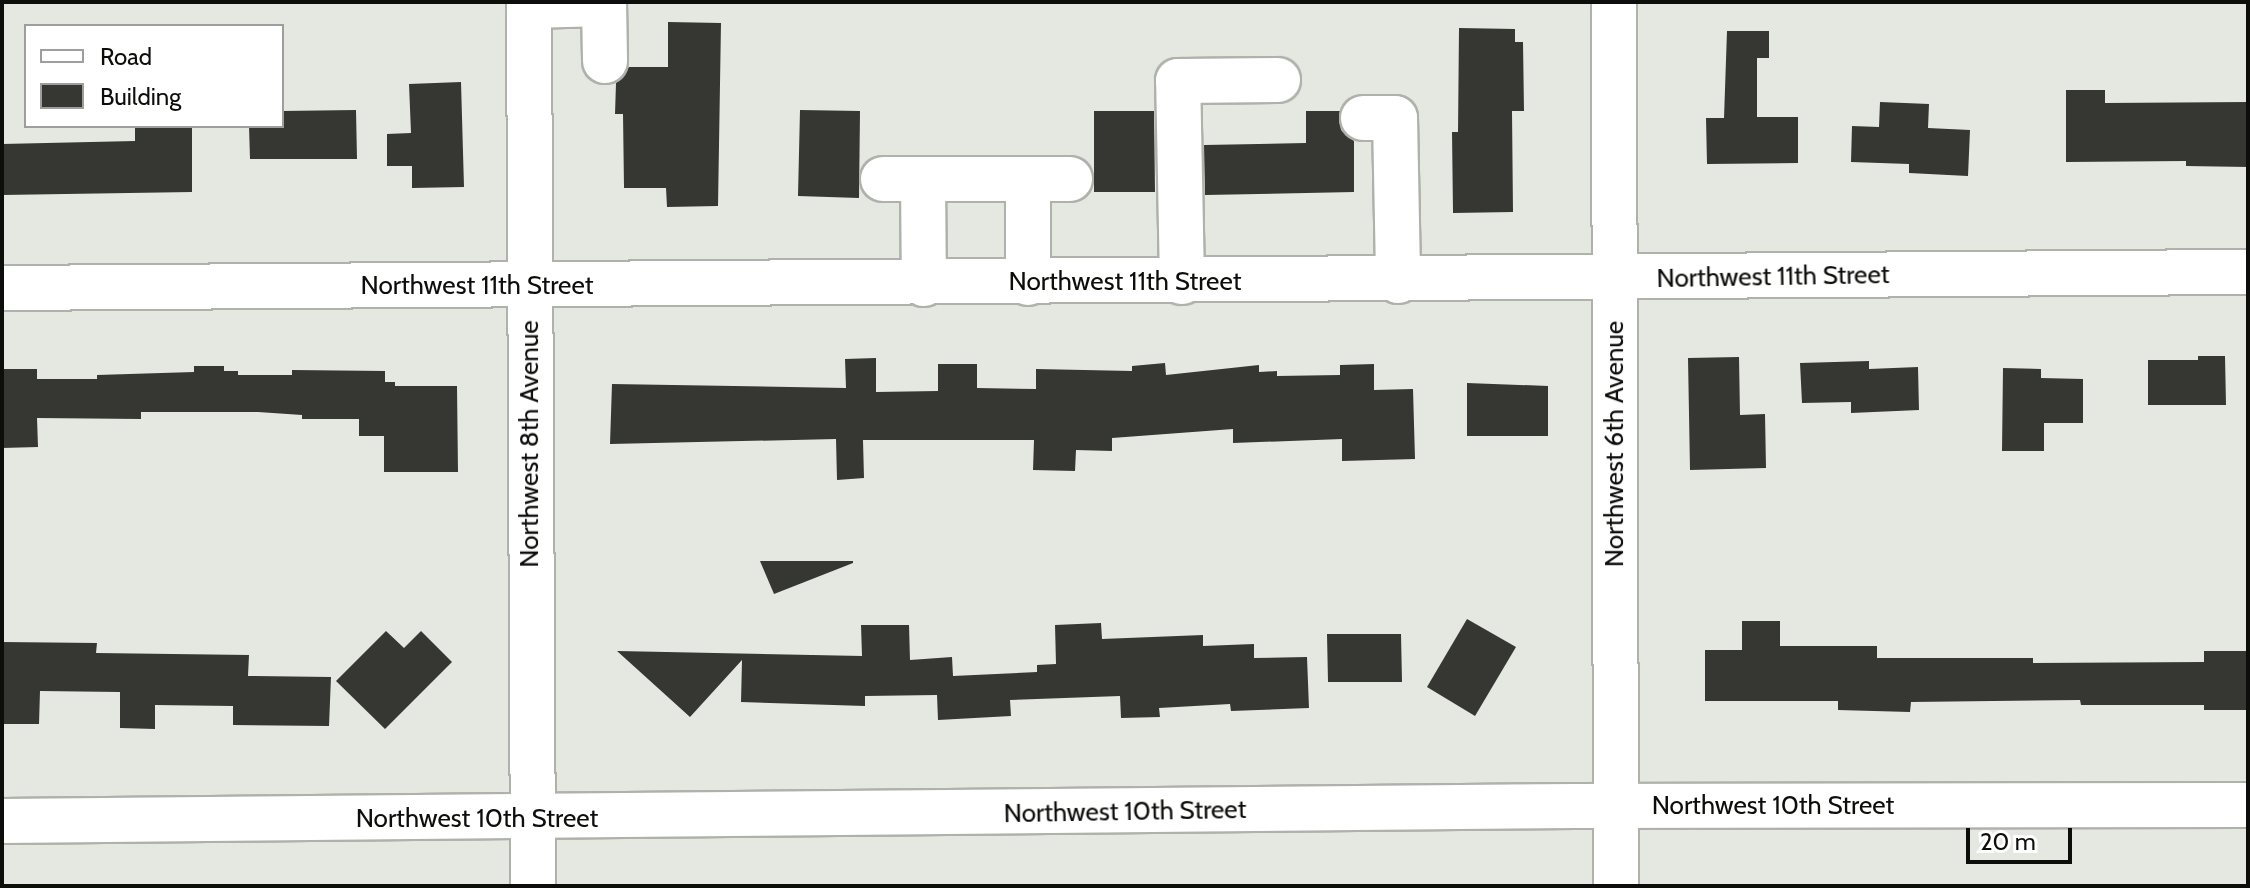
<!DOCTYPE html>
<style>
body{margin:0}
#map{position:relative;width:2250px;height:888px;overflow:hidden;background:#e5e7e1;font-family:Cabin,sans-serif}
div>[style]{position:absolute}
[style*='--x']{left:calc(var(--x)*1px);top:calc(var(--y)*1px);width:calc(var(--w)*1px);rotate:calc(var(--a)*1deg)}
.building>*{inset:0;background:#363733}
.roads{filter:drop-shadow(2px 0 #afb1ab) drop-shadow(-2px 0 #afb1ab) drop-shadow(0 2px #afb1ab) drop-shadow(0 -2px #afb1ab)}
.minor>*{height:44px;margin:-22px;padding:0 22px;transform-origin:22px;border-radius:22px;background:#fff}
span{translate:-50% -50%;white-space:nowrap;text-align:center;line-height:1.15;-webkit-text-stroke:8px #fff;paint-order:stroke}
.street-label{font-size:26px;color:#0d0d0b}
.frame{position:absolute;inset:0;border:4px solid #0d0d0b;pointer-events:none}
.legend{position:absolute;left:24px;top:24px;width:260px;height:104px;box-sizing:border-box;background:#fff;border:2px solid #9e9e9d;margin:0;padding:10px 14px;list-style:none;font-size:24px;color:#0d0d0b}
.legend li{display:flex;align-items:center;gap:16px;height:40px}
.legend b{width:40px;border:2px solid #9e9e9d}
.scale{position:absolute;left:1966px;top:828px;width:106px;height:36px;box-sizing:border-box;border:4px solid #0d0d0b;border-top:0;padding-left:10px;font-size:24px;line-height:28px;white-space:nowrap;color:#0d0d0b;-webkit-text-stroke:6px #fff;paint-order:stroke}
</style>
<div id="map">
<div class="building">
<div style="clip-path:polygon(668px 22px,721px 23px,718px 206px,667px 207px,666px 188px,624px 188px,623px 114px,615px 114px,616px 83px,629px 67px,668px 67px)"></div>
<div style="clip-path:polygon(1459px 28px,1515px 29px,1515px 42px,1523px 42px,1524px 111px,1512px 111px,1513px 212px,1453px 213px,1452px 132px,1458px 132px)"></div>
<div style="clip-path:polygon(1727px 31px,1769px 31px,1769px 58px,1757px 58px,1757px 117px,1798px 117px,1798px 163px,1707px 164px,1706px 118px,1724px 118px)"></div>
<div style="clip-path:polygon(461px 82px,464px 187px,412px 188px,412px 166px,387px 166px,387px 134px,411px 133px,409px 84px)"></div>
<div style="clip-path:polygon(2066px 90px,2105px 90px,2105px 103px,2248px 102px,2248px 167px,2186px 166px,2186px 161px,2066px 162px)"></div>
<div style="clip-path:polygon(1880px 102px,1929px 104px,1928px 128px,1970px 130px,1968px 176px,1909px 173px,1909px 164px,1851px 162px,1852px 126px,1879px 127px)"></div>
<div style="clip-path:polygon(356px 110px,357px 159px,250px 159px,249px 126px,282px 126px,282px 111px)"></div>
<div style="clip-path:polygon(800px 110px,860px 111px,859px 198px,798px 196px)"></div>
<div style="clip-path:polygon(1094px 111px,1154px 111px,1155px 192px,1094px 192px)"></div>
<div style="clip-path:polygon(1306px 111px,1340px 111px,1341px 130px,1354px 141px,1354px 192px,1205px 195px,1204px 145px,1306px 143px)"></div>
<div style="clip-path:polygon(135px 126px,192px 126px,192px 192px,2px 195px,2px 144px,135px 141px)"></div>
<div style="clip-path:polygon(2198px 356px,2225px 356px,2226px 405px,2148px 405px,2148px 360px,2198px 360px)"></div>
<div style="clip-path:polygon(1739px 357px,1740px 415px,1765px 414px,1766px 468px,1690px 470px,1688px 358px)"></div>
<div style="clip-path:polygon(876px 358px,876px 392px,938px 391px,938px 364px,977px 364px,977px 388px,1036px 389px,1036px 369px,1132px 371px,1132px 366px,1165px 363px,1166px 375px,1259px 365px,1259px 372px,1277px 371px,1277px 376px,1340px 375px,1340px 365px,1374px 364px,1374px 390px,1413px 389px,1415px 459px,1342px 461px,1342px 439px,1233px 443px,1233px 429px,1112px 438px,1112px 451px,1076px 450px,1075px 471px,1033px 470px,1034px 440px,863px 440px,864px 478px,837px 480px,836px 439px,610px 444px,612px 384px,846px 388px,845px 359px)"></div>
<div style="clip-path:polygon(1869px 361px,1869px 369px,1918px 367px,1919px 410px,1851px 413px,1851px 402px,1802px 403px,1800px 363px)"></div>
<div style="clip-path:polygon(194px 366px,224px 366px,224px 371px,238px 371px,238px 375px,292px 375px,292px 370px,385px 371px,385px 382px,395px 382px,395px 386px,457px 386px,458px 472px,384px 472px,384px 436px,359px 436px,359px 419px,302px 419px,302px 415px,258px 412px,141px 412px,141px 419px,37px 418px,38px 447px,2px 448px,2px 369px,37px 369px,37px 379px,97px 379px,97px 375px,194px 372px)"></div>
<div style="clip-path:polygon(2003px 368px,2041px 369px,2041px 378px,2083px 379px,2083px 423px,2044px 423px,2044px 451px,2002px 451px)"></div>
<div style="clip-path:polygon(1467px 383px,1548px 386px,1548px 436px,1467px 436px)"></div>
<div style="clip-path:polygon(760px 561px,853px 561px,853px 563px,774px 594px)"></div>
<div style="clip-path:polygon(1467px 619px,1516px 647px,1475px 716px,1427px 687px)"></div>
<div style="clip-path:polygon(1742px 621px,1780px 621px,1780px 646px,1877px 646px,1877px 658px,2033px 658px,2033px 663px,2204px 662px,2204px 651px,2248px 651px,2248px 710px,2204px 710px,2204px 705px,2081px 705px,2080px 700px,1911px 702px,1910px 712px,1838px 710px,1838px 701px,1705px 701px,1705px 650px,1742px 650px)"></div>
<div style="clip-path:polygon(1101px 623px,1102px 639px,1203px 635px,1203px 646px,1254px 644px,1254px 658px,1307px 657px,1309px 708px,1231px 711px,1230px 704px,1159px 708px,1160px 717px,1121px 718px,1120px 696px,1010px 700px,1011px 716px,938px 720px,937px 695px,865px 696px,865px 706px,741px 702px,742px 660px,690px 717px,617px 651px,862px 656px,861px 625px,909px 625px,910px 660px,952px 657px,953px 676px,1037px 672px,1037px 665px,1056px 664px,1055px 625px)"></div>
<div style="clip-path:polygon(386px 631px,404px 648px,421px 631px,452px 662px,385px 729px,336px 681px)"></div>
<div style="clip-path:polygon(1327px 634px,1401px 634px,1402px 682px,1328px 682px)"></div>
<div style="clip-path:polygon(2px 642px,97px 643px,96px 653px,249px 655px,248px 676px,331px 677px,329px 726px,233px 725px,233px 706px,155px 705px,155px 729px,120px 728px,120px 692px,40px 691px,39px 724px,2px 724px)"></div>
</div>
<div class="roads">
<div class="minor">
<div style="--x:529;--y:2;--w:884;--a:89.74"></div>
<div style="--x:604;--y:2;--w:59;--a:89"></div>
<div style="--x:1614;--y:2;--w:884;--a:89.87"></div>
<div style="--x:529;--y:6;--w:75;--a:-1.5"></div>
<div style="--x:1363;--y:118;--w:32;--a:0"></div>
<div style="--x:1395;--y:118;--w:163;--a:88.9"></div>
<div style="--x:883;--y:179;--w:187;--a:0"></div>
<div style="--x:923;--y:179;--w:105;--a:89.5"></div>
<div style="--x:1028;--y:179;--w:104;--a:90"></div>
<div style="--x:1182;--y:282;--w:201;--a:-91.1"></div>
<div style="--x:1178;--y:81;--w:100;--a:-0.6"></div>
<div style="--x:2;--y:288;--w:2246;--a:-0.41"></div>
<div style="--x:2;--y:821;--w:1572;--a:-0.55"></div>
<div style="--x:1574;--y:806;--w:674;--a:-0.09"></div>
</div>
</div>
<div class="street-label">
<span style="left:1773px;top:277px;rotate:-1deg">Northwest 11th Street</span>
<span style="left:1125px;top:282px">Northwest 11th Street</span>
<span style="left:477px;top:286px">Northwest 11th Street</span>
<span style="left:530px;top:444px;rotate:-90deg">Northwest 8th Avenue</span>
<span style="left:1615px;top:444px;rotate:-90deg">Northwest 6th Avenue</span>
<span style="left:1773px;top:806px">Northwest 10th Street</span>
<span style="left:1125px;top:812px;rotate:-1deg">Northwest 10th Street</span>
<span style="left:477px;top:819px">Northwest 10th Street</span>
</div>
<div class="frame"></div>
<ul class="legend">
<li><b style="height:10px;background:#fff"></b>Road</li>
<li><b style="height:22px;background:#363733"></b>Building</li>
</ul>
<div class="scale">20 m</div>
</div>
